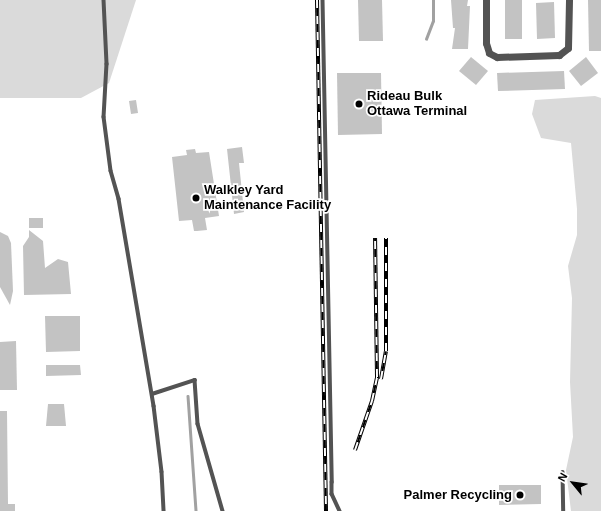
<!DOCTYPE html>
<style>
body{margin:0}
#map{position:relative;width:601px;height:511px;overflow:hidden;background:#fff;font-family:Helvetica,sans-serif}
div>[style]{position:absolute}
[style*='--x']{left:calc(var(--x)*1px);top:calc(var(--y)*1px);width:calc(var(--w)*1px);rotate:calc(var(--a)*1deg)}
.green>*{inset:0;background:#dadada}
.stream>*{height:2.5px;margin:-1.25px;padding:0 1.25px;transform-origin:1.25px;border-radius:1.25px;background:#a1a1a1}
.building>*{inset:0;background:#c3c3c3}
.service>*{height:3.5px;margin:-1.75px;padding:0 1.75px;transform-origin:1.75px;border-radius:1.75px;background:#535353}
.minor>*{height:7px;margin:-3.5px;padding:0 3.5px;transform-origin:3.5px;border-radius:3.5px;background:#535353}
.rail>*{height:4px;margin-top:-2px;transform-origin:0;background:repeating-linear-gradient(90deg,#fff 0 8px,#000 0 16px);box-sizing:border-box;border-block:1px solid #000}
.dots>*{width:11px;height:11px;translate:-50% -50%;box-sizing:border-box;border:2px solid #fff;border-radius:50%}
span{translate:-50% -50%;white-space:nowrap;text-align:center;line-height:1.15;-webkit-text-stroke:3.5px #fff;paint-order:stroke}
.poi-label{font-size:13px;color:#000;font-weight:700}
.left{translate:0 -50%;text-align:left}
.right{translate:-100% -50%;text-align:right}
.north{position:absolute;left:553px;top:463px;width:40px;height:40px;-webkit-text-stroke:3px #fff;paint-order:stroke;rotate:299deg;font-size:11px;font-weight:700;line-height:16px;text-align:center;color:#000}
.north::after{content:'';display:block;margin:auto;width:14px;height:18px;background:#000;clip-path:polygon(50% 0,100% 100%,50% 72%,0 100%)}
</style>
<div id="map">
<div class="green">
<div style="clip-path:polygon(0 0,136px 0,109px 83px,81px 98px,0 98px)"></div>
<div style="clip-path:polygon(595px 96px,601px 98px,601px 511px,571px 511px,566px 470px,573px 437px,570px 382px,572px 298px,568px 266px,577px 235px,577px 209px,571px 143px,541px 138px,532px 114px,535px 100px)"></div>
</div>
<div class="stream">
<div style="--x:426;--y:39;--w:19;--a:-69"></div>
<div style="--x:433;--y:21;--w:21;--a:-90"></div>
<div style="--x:188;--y:396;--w:115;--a:86"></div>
</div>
<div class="building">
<div style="clip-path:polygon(358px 0,382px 0,383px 41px,359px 41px)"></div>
<div style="clip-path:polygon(451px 0,468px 0,467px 6px,470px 6px,468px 49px,452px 49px,455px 28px,453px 28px)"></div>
<div style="clip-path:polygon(505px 0,522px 0,522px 39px,505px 39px)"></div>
<div style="clip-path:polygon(588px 0,601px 0,601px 51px,589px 51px)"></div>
<div style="clip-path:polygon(554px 2px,555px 38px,537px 39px,536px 3px)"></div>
<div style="clip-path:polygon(471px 57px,488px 71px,476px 85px,459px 71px)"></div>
<div style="clip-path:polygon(586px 57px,598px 73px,581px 86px,569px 71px)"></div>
<div style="clip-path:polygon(564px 71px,565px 89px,498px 91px,497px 73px)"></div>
<div style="clip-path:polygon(337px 73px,381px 73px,382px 134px,338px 135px)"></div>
<div style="clip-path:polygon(136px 100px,138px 113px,131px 114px,129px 101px)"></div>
<div style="clip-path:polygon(242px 147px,244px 163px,239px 163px,244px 212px,234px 214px,227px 149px)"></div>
<div style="clip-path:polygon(195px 149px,196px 153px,209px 152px,219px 216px,205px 218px,207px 230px,197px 231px,194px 231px,192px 220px,179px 221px,172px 157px,187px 155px,186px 150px)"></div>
<div style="clip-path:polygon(29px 218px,43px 218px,43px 228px,29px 228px)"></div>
<div style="clip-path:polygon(29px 230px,43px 241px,45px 268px,58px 259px,68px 262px,71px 294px,24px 295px,23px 246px,29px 237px)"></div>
<div style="clip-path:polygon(0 232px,8px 236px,11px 243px,13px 291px,10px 305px,0 287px)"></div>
<div style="clip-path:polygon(45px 316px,80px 316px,80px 351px,46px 352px)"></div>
<div style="clip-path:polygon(16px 341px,17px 390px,0 390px,0 342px)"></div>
<div style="clip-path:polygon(46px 365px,80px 365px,81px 375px,46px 376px)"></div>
<div style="clip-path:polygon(48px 404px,64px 404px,66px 426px,46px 426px)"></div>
<div style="clip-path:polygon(0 411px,7px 411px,8px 504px,15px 504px,15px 511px,0 511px)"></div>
<div style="clip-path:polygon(499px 485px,541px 485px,541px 504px,499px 505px)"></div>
</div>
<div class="service">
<div style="--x:104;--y:0;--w:64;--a:87.3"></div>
<div style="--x:107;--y:64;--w:53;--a:93.2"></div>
<div style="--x:104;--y:117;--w:54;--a:82.6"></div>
<div style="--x:111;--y:171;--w:29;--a:74"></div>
<div style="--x:119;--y:199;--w:210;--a:80.4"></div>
<div style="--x:154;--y:406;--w:66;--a:83.1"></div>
<div style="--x:162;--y:472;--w:39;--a:87"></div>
<div style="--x:323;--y:0;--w:482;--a:88.9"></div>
<div style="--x:332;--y:482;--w:12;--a:90"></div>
<div style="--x:332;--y:494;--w:19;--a:65"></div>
<div style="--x:152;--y:394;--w:45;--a:-18"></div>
<div style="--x:195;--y:380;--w:44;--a:86.1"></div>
<div style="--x:198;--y:424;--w:91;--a:74"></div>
<div style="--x:563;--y:472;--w:39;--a:89"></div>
</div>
<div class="minor">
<div style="--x:486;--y:0;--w:43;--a:90"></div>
<div style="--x:486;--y:43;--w:10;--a:73"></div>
<div style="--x:489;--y:53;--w:9;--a:27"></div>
<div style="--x:497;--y:57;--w:62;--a:-1.8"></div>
<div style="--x:559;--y:55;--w:11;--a:-38"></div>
<div style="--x:568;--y:48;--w:48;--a:-88.8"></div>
</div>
<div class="rail">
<div style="--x:317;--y:0;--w:511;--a:88.99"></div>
<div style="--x:381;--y:379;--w:28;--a:-80"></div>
<div style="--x:386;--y:351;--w:113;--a:-90"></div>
<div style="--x:355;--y:450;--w:52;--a:-70.9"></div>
<div style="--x:372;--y:401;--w:25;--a:-78"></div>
<div style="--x:377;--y:377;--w:139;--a:-90.8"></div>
</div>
<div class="dots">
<div style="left:359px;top:104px;background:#000"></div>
<div style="left:196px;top:198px;background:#000"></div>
<div style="left:520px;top:495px;background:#000"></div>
</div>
<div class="poi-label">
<span class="left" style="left:367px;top:104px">Rideau Bulk<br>Ottawa Terminal</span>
<span class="left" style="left:204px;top:198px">Walkley Yard<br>Maintenance Facility</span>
<span class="right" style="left:512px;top:495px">Palmer Recycling</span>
</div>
<div class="north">N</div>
</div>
